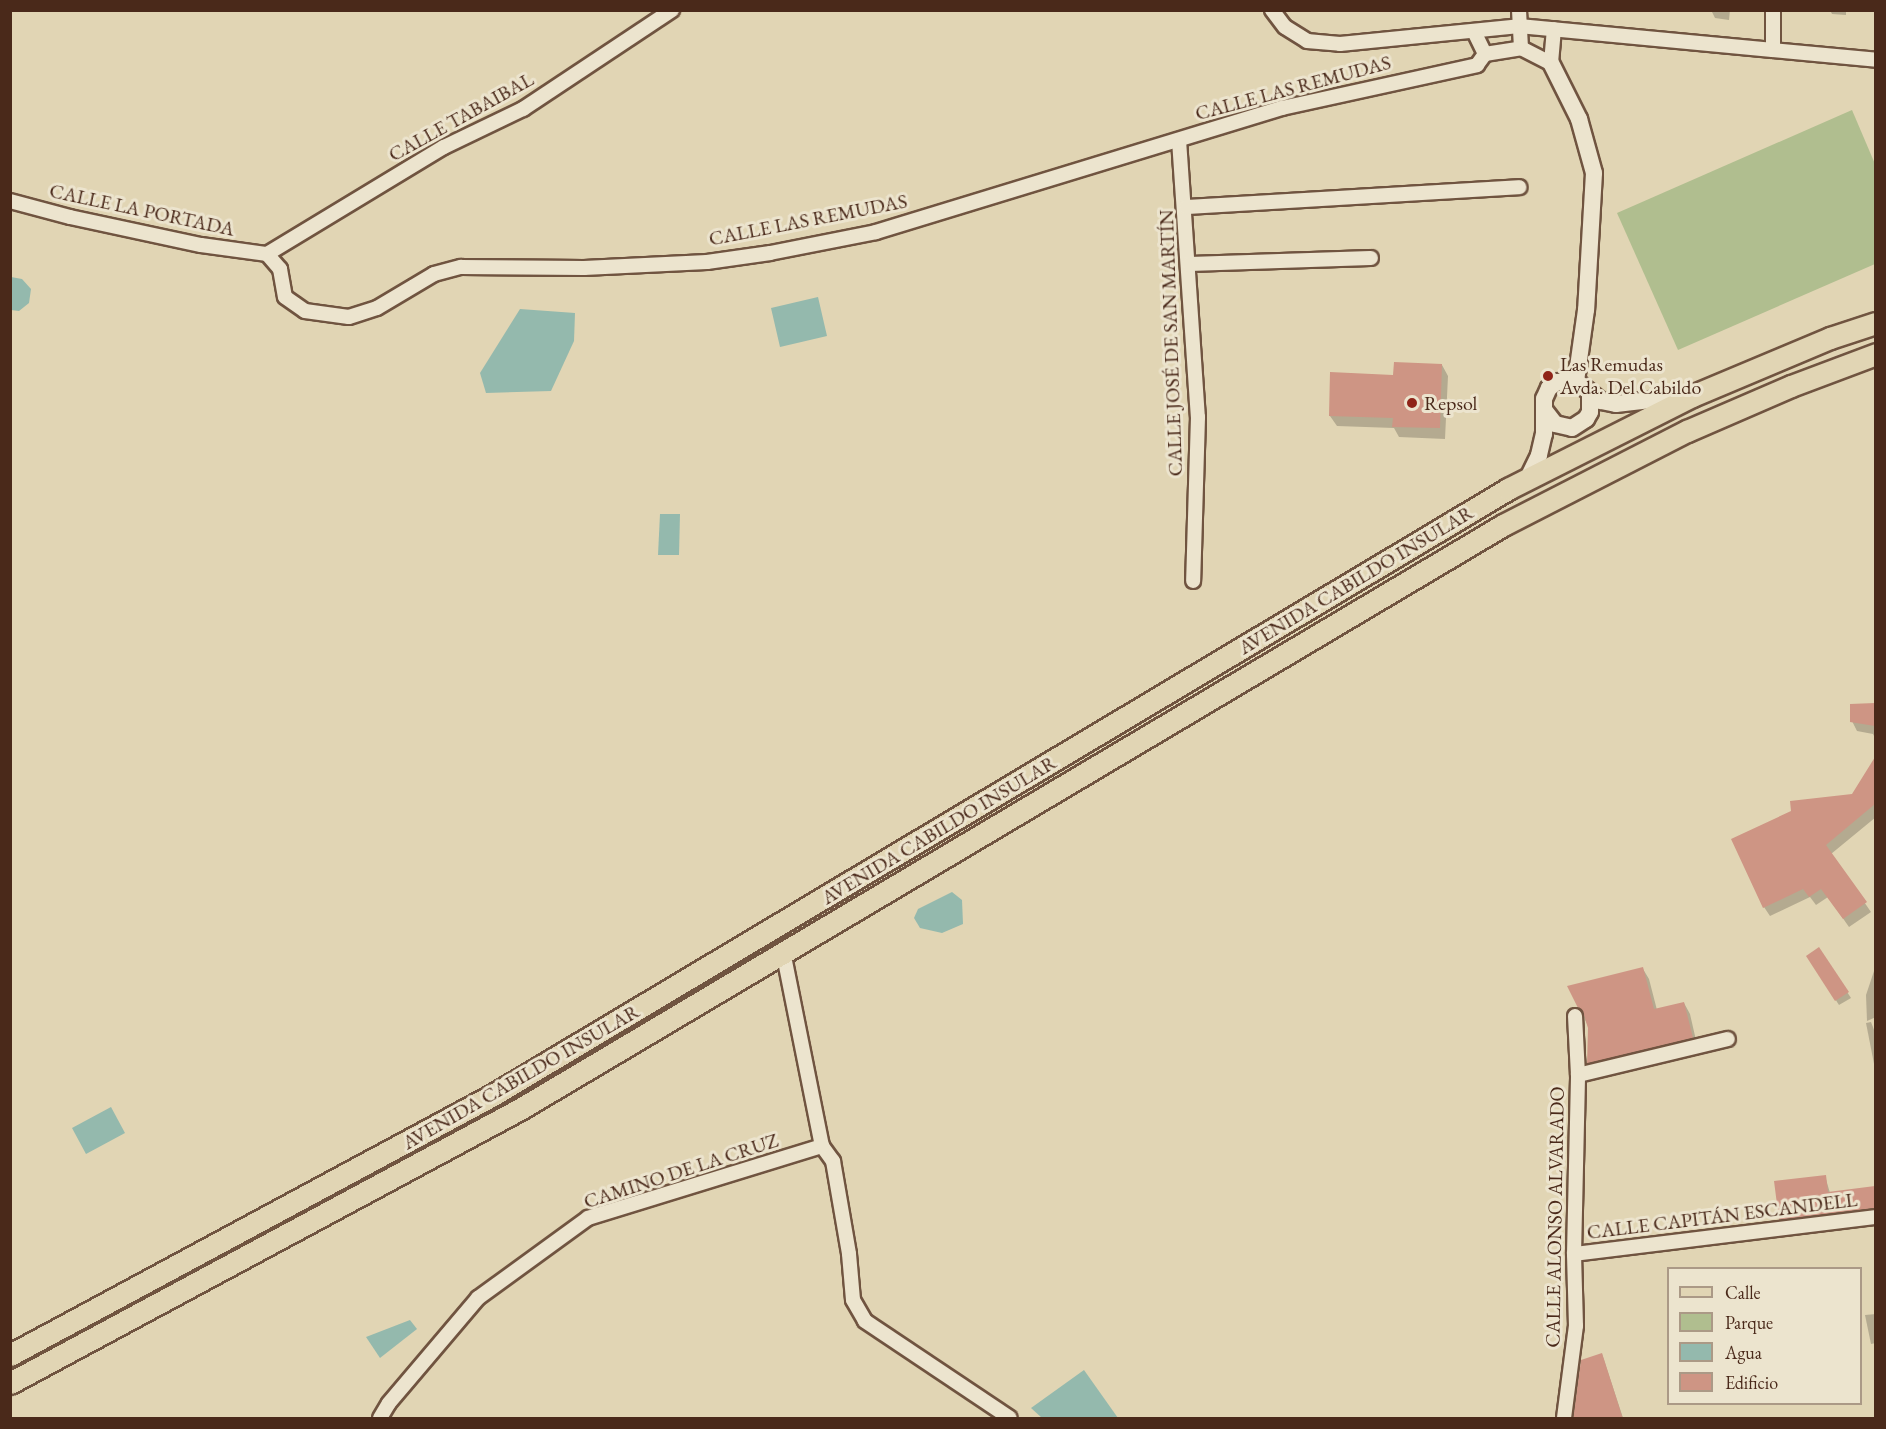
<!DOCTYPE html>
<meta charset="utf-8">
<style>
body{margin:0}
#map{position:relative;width:1886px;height:1429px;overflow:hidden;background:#e1d5b4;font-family:"EB Garamond",serif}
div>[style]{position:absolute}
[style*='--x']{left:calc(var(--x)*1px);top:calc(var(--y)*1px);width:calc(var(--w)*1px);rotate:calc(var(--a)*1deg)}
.green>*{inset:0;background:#b0be8f}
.water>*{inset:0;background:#94b9ad}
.shadow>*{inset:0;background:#0003}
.building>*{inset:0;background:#ce9584}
.roads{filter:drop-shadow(2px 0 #705440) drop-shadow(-2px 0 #705440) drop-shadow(0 2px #705440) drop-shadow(0 -2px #705440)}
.minor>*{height:14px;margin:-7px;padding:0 7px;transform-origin:7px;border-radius:7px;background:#ece4ce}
.tertiary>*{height:16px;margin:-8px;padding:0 8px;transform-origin:8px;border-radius:8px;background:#ece4ce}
.primary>*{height:21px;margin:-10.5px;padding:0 10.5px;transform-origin:10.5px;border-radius:10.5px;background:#e1d5b4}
.dots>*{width:16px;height:16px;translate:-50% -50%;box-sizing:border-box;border:3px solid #ece4ce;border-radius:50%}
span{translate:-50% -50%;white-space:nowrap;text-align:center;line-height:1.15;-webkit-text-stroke:6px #ece4ce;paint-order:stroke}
.street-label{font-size:20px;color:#4a291a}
.poi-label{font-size:20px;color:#4a291a}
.left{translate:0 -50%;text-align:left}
.frame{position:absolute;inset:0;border:12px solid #4a291a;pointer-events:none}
.legend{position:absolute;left:1667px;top:1267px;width:195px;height:138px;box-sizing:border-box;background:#ece4ce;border:2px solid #ab9986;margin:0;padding:8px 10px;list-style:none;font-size:18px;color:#4a291a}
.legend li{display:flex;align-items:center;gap:12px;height:30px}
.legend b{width:30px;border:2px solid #ab9986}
</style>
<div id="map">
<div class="green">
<div style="clip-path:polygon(1852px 110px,1875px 164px,1875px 264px,1678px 350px,1617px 213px)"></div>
</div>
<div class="water">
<div style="clip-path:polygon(11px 277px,22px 279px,31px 289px,29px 303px,19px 311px,11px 310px)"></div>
<div style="clip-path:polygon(818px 297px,827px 336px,780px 347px,771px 308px)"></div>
<div style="clip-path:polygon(520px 309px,575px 313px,574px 341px,551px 391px,486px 393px,480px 373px)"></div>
<div style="clip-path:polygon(660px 514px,680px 514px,679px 555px,658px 555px)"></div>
<div style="clip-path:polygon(952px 892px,962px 900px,963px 924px,942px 933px,920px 928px,914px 918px,918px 909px)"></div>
<div style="clip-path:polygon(111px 1107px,125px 1133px,86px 1154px,72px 1128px)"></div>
<div style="clip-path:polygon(410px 1320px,417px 1329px,380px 1358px,366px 1337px)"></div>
<div style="clip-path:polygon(1084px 1370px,1118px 1418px,1042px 1418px,1031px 1408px)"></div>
</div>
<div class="shadow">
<div style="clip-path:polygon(1711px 10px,1730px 10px,1729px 20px,1715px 18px)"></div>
<div style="clip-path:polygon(1830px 10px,1846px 10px,1846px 15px,1832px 14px)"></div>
<div style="clip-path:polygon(1442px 365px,1448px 376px,1445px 439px,1399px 437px,1394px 428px,1337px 426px,1330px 416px,1395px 377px)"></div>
<div style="clip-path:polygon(1876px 704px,1876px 740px,1873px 734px,1857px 731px,1852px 721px,1852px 705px)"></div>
<div style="clip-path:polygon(1876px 760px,1876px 817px,1831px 854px,1871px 912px,1849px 927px,1828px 897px,1816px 905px,1810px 897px,1770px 916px,1764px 907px,1853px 795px)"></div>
<div style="clip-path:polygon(1819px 949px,1851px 998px,1839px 1005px,1808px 957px)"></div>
<div style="clip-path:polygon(1876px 965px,1876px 1017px,1867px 1021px,1866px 995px)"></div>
<div style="clip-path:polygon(1643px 969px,1649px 979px,1657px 1010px,1684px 1003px,1690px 1014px,1698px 1049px,1594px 1074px,1588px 1063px,1589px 1028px,1579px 1007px)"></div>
<div style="clip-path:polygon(1871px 1022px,1876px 1035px,1876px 1074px,1866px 1023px)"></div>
<div style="clip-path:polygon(1825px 1176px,1830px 1193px,1876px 1187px,1876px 1216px,1785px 1227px,1780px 1219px)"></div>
<div style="clip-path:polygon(1876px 1314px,1876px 1343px,1871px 1344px,1865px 1315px)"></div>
<div style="clip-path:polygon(1602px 1354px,1623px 1418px,1574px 1418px)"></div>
</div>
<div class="building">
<div style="clip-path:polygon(1394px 362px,1442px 364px,1440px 428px,1392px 427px,1393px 418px,1329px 416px,1330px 372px,1393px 375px)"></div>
<div style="clip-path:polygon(1875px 703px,1875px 726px,1850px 722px,1850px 704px)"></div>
<div style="clip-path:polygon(1875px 757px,1875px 804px,1826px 845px,1867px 902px,1843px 919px,1821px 889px,1809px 897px,1803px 889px,1763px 908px,1731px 839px,1791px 811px,1790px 801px,1852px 794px)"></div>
<div style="clip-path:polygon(1819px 947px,1849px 992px,1835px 1001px,1806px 956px)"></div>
<div style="clip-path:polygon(1643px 967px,1654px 1009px,1684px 1002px,1693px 1038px,1587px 1064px,1588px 1028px,1583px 1012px,1578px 1008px,1567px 986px)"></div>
<div style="clip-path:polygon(1826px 1175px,1828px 1192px,1875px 1186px,1875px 1208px,1779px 1220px,1774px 1181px)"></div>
<div style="clip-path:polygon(1602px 1353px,1623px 1419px,1573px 1419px,1581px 1360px)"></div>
</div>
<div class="roads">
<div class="minor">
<div style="--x:1272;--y:10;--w:21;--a:53"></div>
<div style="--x:1285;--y:27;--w:26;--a:32"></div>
<div style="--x:1307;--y:41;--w:33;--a:5"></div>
<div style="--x:1340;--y:44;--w:180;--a:-5.7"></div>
<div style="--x:1519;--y:26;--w:359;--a:5.4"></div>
<div style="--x:1519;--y:10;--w:38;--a:87"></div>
<div style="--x:1773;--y:50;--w:40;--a:-90"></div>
<div style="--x:1485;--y:54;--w:36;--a:-9"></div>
<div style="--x:1521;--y:48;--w:34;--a:27"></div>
<div style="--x:1551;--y:63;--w:34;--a:-85"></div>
<div style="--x:1179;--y:140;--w:278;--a:86.1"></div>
<div style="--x:1198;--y:417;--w:164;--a:91.7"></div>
<div style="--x:10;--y:201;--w:62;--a:14.9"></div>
<div style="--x:70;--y:217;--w:134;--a:12.1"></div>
<div style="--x:201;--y:245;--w:67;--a:7.8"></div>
<div style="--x:1186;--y:207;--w:334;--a:-3.4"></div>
<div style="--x:267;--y:254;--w:20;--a:49"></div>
<div style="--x:280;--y:269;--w:28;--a:80"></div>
<div style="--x:285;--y:297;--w:24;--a:35"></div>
<div style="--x:305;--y:311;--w:44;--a:7.8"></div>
<div style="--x:349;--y:317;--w:29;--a:-18"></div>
<div style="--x:377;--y:308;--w:66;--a:-30.8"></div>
<div style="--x:434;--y:274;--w:28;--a:-15"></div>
<div style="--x:461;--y:267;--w:123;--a:0.5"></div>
<div style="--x:584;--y:268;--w:123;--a:-2.8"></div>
<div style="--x:707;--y:262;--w:64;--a:-8.1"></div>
<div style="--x:770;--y:253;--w:108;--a:-11.2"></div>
<div style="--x:876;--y:232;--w:425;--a:-17"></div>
<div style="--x:1282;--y:108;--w:200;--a:-12.4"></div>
<div style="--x:1477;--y:65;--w:14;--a:-54"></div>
<div style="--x:1485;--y:54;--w:25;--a:-116"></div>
<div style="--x:267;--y:254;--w:207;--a:-31.2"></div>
<div style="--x:444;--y:147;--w:88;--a:-25.7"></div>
<div style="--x:523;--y:109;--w:179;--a:-33.6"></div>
<div style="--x:1189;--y:264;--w:182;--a:-1.9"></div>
<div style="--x:783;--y:951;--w:199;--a:78.7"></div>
<div style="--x:822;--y:1146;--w:19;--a:54"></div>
<div style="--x:833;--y:1161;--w:94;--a:80.2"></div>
<div style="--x:849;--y:1254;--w:46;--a:85"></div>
<div style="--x:853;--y:1300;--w:24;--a:60"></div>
<div style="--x:865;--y:1321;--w:174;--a:33.8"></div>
<div style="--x:1578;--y:1075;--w:154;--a:-13.5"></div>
<div style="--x:1574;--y:1254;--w:304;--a:-7"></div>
<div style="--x:380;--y:1418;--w:17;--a:-59"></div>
<div style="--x:389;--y:1403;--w:138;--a:-49.7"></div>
<div style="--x:478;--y:1298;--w:136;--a:-36"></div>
<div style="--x:588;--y:1218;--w:245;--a:-17.1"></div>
<div style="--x:1564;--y:1418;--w:93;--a:-82.6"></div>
<div style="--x:1576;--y:1326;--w:72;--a:-91.6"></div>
<div style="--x:1574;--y:1254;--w:179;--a:-88.7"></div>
<div style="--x:1578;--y:1075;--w:59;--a:-92.9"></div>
</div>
<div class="tertiary">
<div style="--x:1551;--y:63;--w:63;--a:63.4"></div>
<div style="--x:1579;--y:119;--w:56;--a:74.5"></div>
<div style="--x:1594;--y:173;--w:137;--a:93.3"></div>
<div style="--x:1586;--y:310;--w:72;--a:98"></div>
<div style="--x:1545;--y:411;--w:16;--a:52"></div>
<div style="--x:1555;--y:424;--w:17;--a:13"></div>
<div style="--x:1572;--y:428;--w:17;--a:-33"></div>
<div style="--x:1586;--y:419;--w:8;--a:-60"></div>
<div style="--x:1590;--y:412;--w:17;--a:-90"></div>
<div style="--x:1528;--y:478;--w:25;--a:-64"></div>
<div style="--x:1539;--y:455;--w:22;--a:-77"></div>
<div style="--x:1544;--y:434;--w:35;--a:-90"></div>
<div style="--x:1544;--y:399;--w:12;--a:-66"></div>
<div style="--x:1549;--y:388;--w:10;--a:-37"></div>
<div style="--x:1557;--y:382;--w:19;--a:-3"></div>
<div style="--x:1576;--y:381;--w:32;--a:39"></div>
<div style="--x:1601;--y:401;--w:15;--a:11"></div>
<div style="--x:1616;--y:404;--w:69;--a:-6.6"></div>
</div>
<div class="primary">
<div style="--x:10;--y:1355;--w:549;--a:-28.29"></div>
<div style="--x:493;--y:1095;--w:1182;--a:-30.84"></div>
<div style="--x:1508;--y:489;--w:206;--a:-26.8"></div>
<div style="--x:1692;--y:396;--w:150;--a:-22.8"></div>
<div style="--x:1830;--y:338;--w:48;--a:-18.1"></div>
<div style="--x:10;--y:1383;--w:579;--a:-28.25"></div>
<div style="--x:520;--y:1109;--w:1143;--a:-30.71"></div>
<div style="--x:1503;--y:525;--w:207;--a:-27.1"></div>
<div style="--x:1687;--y:431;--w:113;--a:-23.4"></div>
<div style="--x:1791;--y:386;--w:91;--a:-20.6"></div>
</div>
</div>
<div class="dots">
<div style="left:1548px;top:376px;background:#8f2418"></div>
<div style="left:1412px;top:403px;background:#8f2418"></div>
</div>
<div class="street-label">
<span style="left:1293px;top:88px;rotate:-15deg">CALLE LAS REMUDAS</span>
<span style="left:461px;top:117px;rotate:-29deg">CALLE TABAIBAL</span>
<span style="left:142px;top:210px;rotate:12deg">CALLE LA PORTADA</span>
<span style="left:808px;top:220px;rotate:-11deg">CALLE LAS REMUDAS</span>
<span style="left:1171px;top:343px;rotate:-92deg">CALLE JOSÉ DE SAN MARTÍN</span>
<span style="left:1356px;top:580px;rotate:-31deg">AVENIDA CABILDO INSULAR</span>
<span style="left:939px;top:830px;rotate:-31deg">AVENIDA CABILDO INSULAR</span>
<span style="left:521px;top:1077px;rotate:-30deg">AVENIDA CABILDO INSULAR</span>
<span style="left:681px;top:1171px;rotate:-18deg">CAMINO DE LA CRUZ</span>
<span style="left:1722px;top:1216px;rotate:-7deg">CALLE CAPITÁN ESCANDELL</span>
<span style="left:1555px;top:1217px;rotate:-89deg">CALLE ALONSO ALVARADO</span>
</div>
<div class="poi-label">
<span class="left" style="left:1560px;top:376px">Las Remudas<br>Avda. Del Cabildo</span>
<span class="left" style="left:1424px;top:403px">Repsol</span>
</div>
<div class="frame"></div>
<ul class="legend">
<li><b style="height:8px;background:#e1d5b4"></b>Calle</li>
<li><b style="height:16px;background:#b0be8f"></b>Parque</li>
<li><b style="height:16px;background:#94b9ad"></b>Agua</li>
<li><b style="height:16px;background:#ce9584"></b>Edificio</li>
</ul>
</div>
